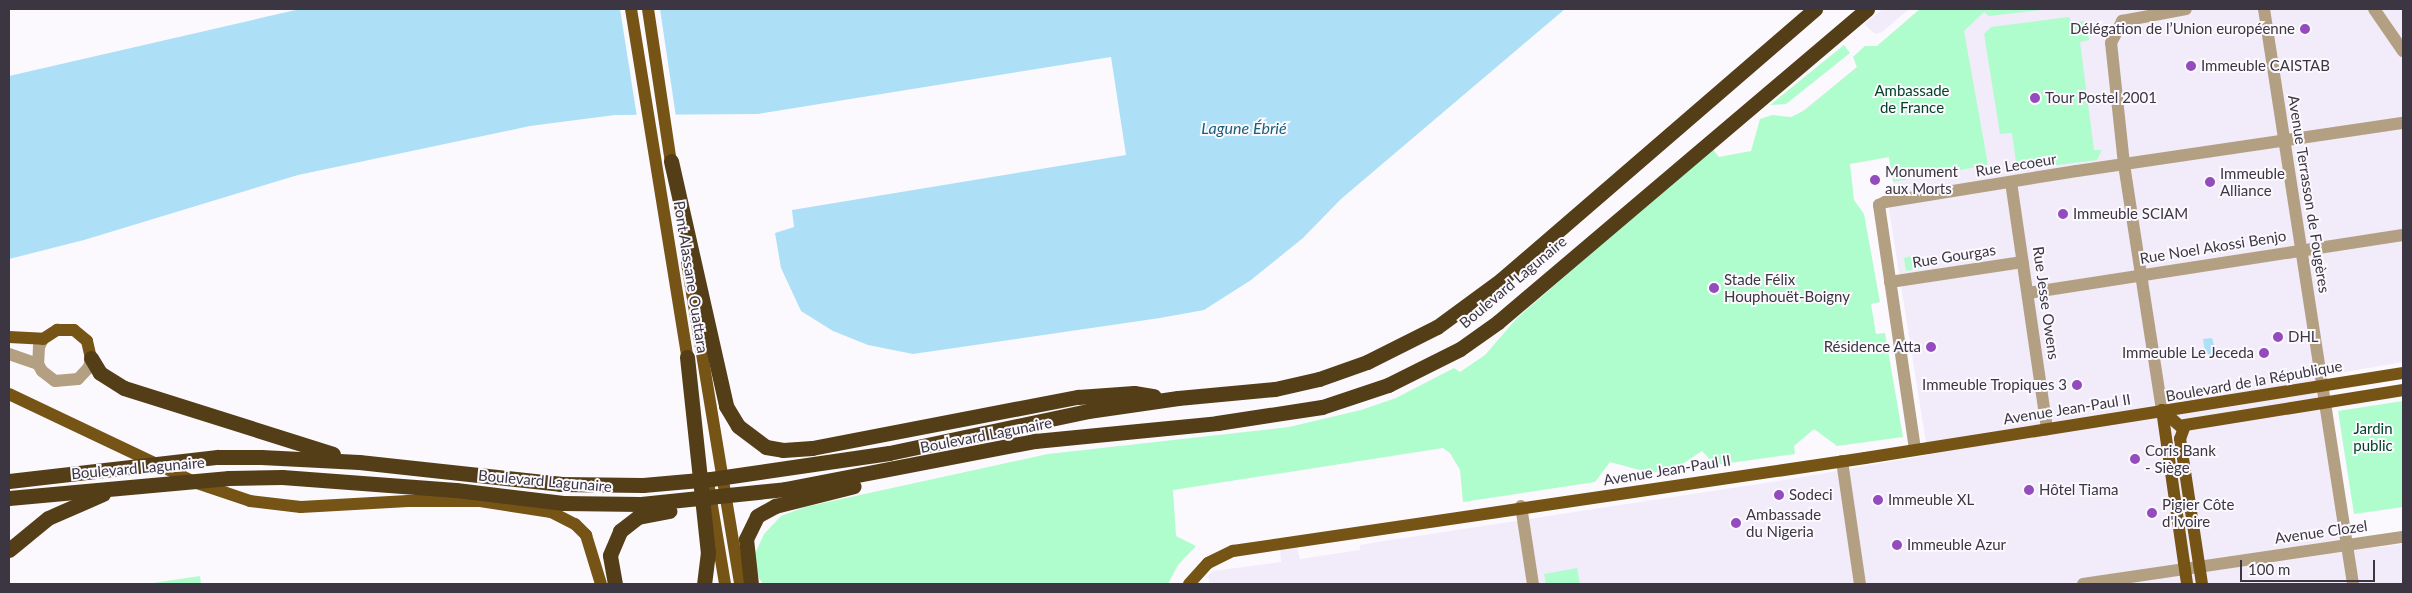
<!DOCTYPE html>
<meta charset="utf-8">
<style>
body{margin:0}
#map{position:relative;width:2412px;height:593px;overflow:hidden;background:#fbf9fe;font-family:Lato,sans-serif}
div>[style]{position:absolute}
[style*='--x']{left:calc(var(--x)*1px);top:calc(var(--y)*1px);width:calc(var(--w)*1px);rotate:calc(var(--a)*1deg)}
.built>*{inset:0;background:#f1ebfa}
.green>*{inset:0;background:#affccd}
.water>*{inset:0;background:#ade0f7}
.pier>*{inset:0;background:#fbf9fe}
.minor>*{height:12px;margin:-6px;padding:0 6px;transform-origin:6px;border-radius:6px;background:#b39f82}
.major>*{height:12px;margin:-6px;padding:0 6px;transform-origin:6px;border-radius:6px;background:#765416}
.highway>*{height:15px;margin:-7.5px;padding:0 7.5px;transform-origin:7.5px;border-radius:7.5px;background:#543e18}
.dots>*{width:14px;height:14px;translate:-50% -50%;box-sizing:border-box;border:2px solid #fbf9fe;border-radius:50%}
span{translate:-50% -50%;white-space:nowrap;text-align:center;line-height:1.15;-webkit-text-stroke:4px #fbf9fe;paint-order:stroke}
.poi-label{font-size:15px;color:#3b3641}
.right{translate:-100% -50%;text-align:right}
.left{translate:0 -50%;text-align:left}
.park-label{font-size:15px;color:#014326}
.street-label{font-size:15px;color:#3b3641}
.water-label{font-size:16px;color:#18607a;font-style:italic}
.frame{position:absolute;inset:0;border:10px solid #3b3641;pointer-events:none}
.scale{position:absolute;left:2240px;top:560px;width:135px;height:22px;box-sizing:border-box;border:2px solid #3b3641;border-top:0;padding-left:6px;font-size:15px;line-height:18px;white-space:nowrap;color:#3b3641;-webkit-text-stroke:4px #fbf9fe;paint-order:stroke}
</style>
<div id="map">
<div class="built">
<div style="clip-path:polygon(1883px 9px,1909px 9px,1882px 32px,1875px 34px,1864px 24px)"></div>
<div style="clip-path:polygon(1920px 9px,2403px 9px,2403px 362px,2316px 377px,2346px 551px,2403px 544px,2403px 584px,1210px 584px,1208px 576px,1213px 571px,1281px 562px,1280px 550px,1297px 547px,1300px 559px,1360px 550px,1360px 545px,1378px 542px,1791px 479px,1928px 455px,1889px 210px,1891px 194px,1895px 193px,1889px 157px,1850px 163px,1850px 168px,1800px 113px,1857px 67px,1853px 57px,1865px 46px,1877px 46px)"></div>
</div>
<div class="green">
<div style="clip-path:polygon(1920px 9px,2050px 9px,1989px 16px,1984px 12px,1964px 31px,1988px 165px,1893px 182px,1889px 157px,1850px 164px,1854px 200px,1864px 214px,1880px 302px,1871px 304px,1876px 334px,1885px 333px,1903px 437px,1837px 446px,1814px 429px,1794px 446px,1795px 454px,1715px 465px,1702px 451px,1678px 467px,1651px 473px,1610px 462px,1595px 482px,1463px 502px,1460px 470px,1450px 453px,1443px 448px,1173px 490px,1176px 536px,1196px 546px,1178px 565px,1168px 584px,763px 584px,759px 578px,754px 556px,764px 534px,781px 516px,805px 507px,1048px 454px,1289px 427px,1361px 410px,1396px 398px,1454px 368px,1460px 372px,1485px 355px,1517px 318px,1712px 148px,1719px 157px,1751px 151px,1760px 119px,1772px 115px,1791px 117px,1805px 110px,1857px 67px,1853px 57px,1865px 46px,1877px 46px)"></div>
<div style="clip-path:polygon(2069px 17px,2071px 22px,2083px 21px,2087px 24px,2089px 40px,2080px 42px,2094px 150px,2102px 150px,2097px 160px,2017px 170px,2012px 133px,2000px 134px,1984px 34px,1991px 27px)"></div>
<div style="clip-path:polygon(1844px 45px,1850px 53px,1786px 104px,1770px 105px)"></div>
<div style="clip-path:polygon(1918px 255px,1919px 262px,1927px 261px,1928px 267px,1906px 271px,1904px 258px)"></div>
<div style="clip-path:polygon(2403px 401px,2403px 507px,2354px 514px,2338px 411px)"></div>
<div style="clip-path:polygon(1577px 568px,1580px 584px,1546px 584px,1544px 574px)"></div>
<div style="clip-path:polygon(200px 576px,201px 584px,153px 584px,153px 583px)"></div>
</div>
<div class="water">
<div style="clip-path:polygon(300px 9px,1565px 9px,1341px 199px,1303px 238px,1251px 280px,1204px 310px,1160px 318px,913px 354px,868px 345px,833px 331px,801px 311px,781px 268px,775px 233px,794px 227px,792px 210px,1126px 155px,1111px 57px,758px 114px,615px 115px,530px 126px,298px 175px,84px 240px,9px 259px,9px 76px)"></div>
<div style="clip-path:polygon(2212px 338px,2216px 353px,2214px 356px,2205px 353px,2203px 339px)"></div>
</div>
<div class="pier">
<div style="clip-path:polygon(620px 9px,660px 9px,676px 117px,637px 117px)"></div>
</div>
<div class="minor">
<div style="--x:2264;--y:9;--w:582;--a:81.2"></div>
<div style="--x:2374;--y:9;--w:51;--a:55.4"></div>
<div style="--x:2011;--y:182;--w:250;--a:81.7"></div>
<div style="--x:1890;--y:282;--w:134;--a:-8.6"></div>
<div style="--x:2028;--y:293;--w:379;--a:-8.8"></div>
<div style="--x:43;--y:339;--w:9;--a:117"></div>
<div style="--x:39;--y:347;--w:17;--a:93"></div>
<div style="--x:38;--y:364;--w:8;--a:60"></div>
<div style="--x:42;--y:371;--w:16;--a:38"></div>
<div style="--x:55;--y:381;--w:23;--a:-5"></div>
<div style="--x:78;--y:379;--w:16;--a:-47"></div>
<div style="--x:89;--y:367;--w:9;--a:-77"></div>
<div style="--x:9;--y:354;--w:31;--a:19"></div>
<div style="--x:2162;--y:410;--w:249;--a:-98.8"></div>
<div style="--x:2124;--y:164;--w:122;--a:-96.1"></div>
<div style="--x:2111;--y:43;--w:25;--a:-63"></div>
<div style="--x:2122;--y:21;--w:65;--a:-10.6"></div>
<div style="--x:1915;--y:449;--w:247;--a:-98.4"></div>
<div style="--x:1879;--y:205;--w:7;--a:-27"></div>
<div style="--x:1885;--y:202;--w:194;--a:-9.2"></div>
<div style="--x:2077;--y:171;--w:330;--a:-8.4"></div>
<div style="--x:1842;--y:461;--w:124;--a:81.7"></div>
<div style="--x:1521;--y:506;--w:79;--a:81.3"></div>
<div style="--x:2083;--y:584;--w:323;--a:-8.4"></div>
</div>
<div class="major">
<div style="--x:631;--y:9;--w:363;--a:80.8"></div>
<div style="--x:648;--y:9;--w:162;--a:81.5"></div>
<div style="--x:687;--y:263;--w:325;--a:80.6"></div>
<div style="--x:9;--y:337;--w:34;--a:3"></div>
<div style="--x:43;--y:339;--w:17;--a:-33"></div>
<div style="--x:57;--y:330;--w:17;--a:0"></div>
<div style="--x:74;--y:330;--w:17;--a:40"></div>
<div style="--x:87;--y:341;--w:17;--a:77"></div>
<div style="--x:9;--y:394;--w:205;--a:25.4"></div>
<div style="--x:194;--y:482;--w:59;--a:18.7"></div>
<div style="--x:250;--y:501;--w:51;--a:6.7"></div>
<div style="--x:301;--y:507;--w:107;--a:-3.2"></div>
<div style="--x:408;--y:501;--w:72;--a:0"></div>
<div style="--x:480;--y:501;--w:72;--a:8.8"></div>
<div style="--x:551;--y:512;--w:27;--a:27"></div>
<div style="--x:575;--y:524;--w:16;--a:45"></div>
<div style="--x:586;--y:535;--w:51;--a:73"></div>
<div style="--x:2162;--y:410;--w:176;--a:81.8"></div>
<div style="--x:2162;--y:410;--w:27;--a:42"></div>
<div style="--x:709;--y:488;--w:97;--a:80.5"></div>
<div style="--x:1189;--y:584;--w:28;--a:-48"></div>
<div style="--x:1208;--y:563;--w:28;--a:-26"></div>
<div style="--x:1233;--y:551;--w:639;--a:-8.37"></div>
<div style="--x:1865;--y:458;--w:545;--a:-8.98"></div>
<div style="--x:2202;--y:584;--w:147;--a:-98.6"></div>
<div style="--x:2180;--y:439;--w:15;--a:-70"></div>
<div style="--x:2185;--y:425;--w:221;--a:-9.1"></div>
</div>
<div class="highway">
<div style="--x:671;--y:161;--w:251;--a:77.3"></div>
<div style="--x:726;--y:406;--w:23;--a:59"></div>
<div style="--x:738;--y:426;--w:35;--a:37"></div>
<div style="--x:766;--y:447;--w:17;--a:10"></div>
<div style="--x:783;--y:450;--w:29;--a:-4"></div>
<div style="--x:812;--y:448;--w:271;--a:-10.9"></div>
<div style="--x:1078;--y:397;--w:56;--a:-4.1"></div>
<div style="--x:1134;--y:393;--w:20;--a:9"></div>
<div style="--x:687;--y:357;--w:196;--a:83.9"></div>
<div style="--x:708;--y:552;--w:32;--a:97"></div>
<div style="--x:91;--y:358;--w:17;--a:59"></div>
<div style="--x:100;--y:373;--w:28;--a:32"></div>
<div style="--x:124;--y:388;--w:219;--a:17.5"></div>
<div style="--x:9;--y:481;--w:210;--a:-6.6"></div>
<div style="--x:218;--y:457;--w:43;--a:0"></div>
<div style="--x:261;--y:457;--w:98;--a:2.9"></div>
<div style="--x:359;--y:462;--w:202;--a:6.2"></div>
<div style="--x:560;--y:484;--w:83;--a:0.7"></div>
<div style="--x:643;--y:485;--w:68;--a:-5"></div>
<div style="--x:711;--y:479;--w:180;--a:-8.3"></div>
<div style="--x:889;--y:453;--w:203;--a:-11.9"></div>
<div style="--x:1088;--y:411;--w:91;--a:-8.2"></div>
<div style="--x:1178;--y:398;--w:97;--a:-5.3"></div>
<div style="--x:1275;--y:389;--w:45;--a:-12.8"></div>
<div style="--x:1319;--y:379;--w:51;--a:-19.5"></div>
<div style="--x:1367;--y:362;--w:78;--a:-26.6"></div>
<div style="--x:1437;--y:327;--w:79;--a:-36.3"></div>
<div style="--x:1501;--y:280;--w:415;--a:-40.8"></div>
<div style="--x:9;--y:498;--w:221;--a:-5.2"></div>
<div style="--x:229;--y:478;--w:53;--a:-1.1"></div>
<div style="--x:282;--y:477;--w:174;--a:4.3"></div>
<div style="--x:456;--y:490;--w:108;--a:6.9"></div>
<div style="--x:563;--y:503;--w:78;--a:0.7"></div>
<div style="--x:641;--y:504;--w:145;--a:-5.9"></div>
<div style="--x:785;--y:489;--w:255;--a:-10.9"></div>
<div style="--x:1035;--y:441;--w:183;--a:-5.6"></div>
<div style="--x:1217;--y:423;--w:106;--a:-8.7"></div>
<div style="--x:1322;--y:407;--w:70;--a:-18.4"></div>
<div style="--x:1388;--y:385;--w:80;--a:-26.6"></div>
<div style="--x:1460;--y:349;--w:47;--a:-35.4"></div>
<div style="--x:1498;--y:322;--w:484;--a:-40.3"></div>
<div style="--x:9;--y:550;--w:50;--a:-39.4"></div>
<div style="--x:48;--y:518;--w:60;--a:-23.6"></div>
<div style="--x:615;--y:584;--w:29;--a:-100"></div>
<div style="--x:610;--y:555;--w:26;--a:-67"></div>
<div style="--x:620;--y:531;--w:23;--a:-38"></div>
<div style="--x:638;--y:517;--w:32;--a:-11"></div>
<div style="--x:751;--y:584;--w:45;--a:-96.3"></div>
<div style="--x:746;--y:539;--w:25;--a:-64"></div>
<div style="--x:757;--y:516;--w:21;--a:-29"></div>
<div style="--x:775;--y:506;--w:81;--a:-14.2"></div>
</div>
<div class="dots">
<div style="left:2305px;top:29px;background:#934bbe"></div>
<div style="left:2191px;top:66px;background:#934bbe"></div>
<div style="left:2035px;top:98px;background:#934bbe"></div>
<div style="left:1875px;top:180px;background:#934bbe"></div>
<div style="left:2210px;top:182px;background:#934bbe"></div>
<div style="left:2063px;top:214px;background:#934bbe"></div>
<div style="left:1714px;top:288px;background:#934bbe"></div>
<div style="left:2278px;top:337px;background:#934bbe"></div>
<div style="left:1931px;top:347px;background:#934bbe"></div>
<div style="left:2264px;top:353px;background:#934bbe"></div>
<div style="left:2077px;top:385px;background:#934bbe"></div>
<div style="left:2135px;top:459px;background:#934bbe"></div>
<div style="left:2029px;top:490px;background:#934bbe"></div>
<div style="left:1779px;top:495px;background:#934bbe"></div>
<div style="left:1878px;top:500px;background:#934bbe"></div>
<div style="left:2152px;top:513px;background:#934bbe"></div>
<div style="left:1736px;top:523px;background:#934bbe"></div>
<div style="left:1897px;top:545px;background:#934bbe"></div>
</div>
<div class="poi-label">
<span class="right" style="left:2295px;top:29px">Délégation de l’Union européenne</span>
<span class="left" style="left:2201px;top:66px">Immeuble CAISTAB</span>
<span class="left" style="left:2045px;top:98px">Tour Postel 2001</span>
<span class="left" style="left:1885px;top:180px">Monument<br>aux Morts</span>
<span class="left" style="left:2220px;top:182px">Immeuble<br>Alliance</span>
<span class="left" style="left:2073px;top:214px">Immeuble SCIAM</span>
<span class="left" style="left:1724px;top:288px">Stade Félix<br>Houphouët-Boigny</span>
<span class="left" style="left:2288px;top:337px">DHL</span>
<span class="right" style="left:1921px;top:347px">Résidence Atta</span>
<span class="right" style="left:2254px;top:353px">Immeuble Le Jeceda</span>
<span class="right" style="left:2067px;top:385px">Immeuble Tropiques 3</span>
<span class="left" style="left:2145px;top:459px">Coris Bank<br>- Siège</span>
<span class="left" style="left:2039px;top:490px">Hôtel Tiama</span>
<span class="left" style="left:1789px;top:495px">Sodeci</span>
<span class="left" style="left:1888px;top:500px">Immeuble XL</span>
<span class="left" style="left:2162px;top:513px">Pigier Côte<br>d'Ivoire</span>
<span class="left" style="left:1746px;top:523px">Ambassade<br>du Nigeria</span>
<span class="left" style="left:1907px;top:545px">Immeuble Azur</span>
</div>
<div class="park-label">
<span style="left:1912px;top:99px">Ambassade<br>de France</span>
<span style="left:2373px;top:437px">Jardin<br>public</span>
</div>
<div class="street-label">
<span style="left:2016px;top:165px;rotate:-9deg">Rue Lecoeur</span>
<span style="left:2309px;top:194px;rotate:81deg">Avenue Terrasson de Fougères</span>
<span style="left:2213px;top:247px;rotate:-9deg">Rue Noel Akossi Benjo</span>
<span style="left:1954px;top:256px;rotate:-9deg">Rue Gourgas</span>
<span style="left:691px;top:277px;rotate:81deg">Pont Alassane Ouattara</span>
<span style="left:1513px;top:282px;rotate:-40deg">Boulevard Lagunaire</span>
<span style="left:2046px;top:303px;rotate:82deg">Rue Jesse Owens</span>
<span style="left:2254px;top:381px;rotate:-10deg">Boulevard de la République</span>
<span style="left:2067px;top:409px;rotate:-9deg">Avenue Jean-Paul II</span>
<span style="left:986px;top:435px;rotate:-11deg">Boulevard Lagunaire</span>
<span style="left:138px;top:468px;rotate:-5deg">Boulevard Lagunaire</span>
<span style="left:1667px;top:470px;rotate:-9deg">Avenue Jean-Paul II</span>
<span style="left:545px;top:481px;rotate:5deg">Boulevard Lagunaire</span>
<span style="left:2321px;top:532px;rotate:-8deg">Avenue Clozel</span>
</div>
<div class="water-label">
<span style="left:1244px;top:128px">Lagune Ébrié</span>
</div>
<div class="frame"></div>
<div class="scale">100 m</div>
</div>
